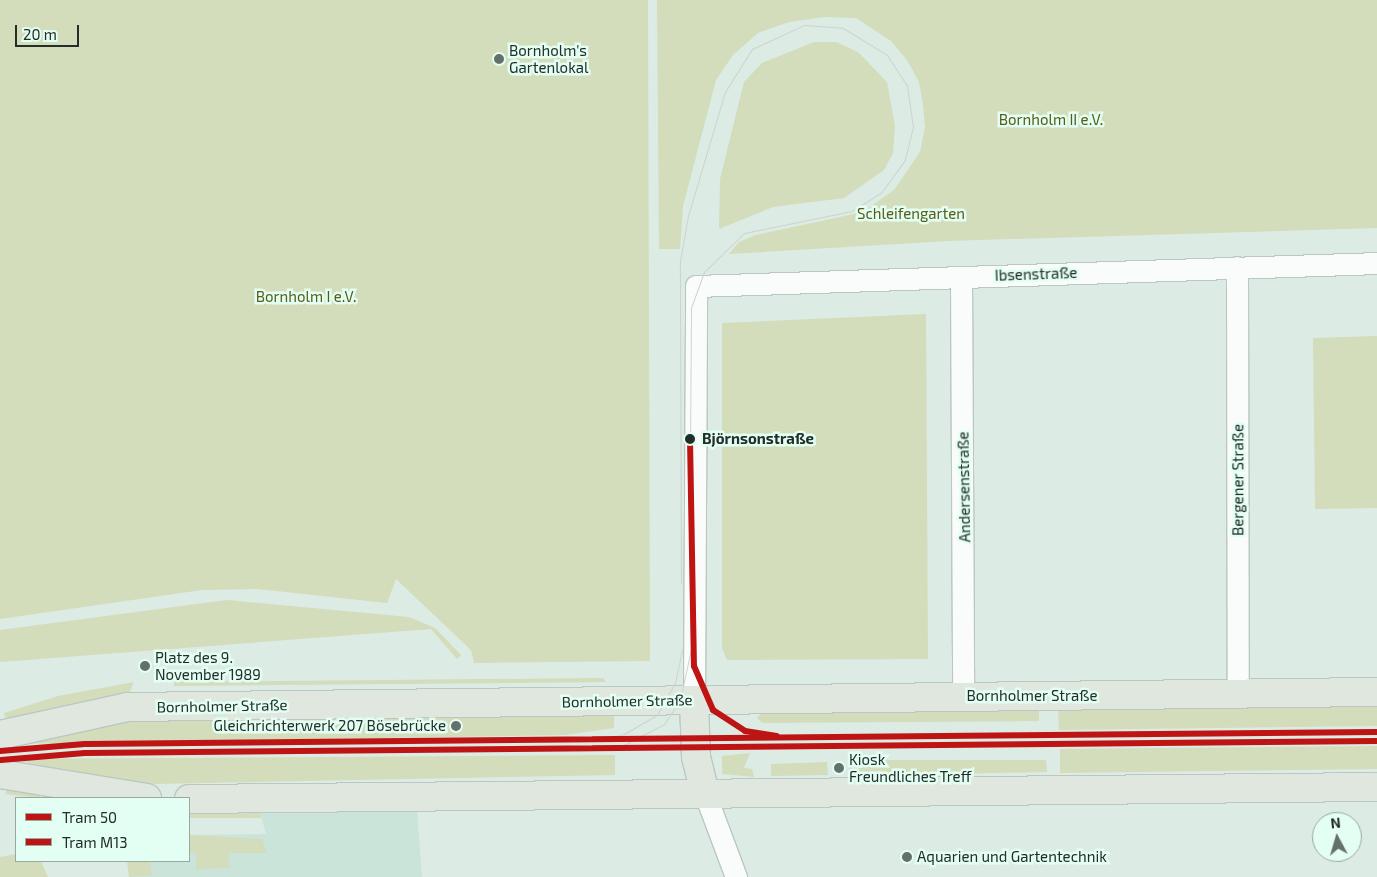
<!DOCTYPE html>
<meta charset="utf-8">
<style>
body{margin:0}
#map{position:relative;width:1377px;height:877px;overflow:hidden;background:#dcebe4;font-family:"Exo 2",sans-serif}
div>[style]{position:absolute}
[style*='--x']{left:calc(var(--x)*1px);top:calc(var(--y)*1px);width:calc(var(--w)*1px);rotate:calc(var(--a)*1deg)}
.built>*{inset:0;background:#cbe4d9}
.green>*{inset:0;background:#d3dcbb}
.roads{filter:drop-shadow(1px 0 #bbc7c2) drop-shadow(-1px 0 #bbc7c2) drop-shadow(0 1px #bbc7c2) drop-shadow(0 -1px #bbc7c2)}
.street>*{height:21px;margin:-10.5px;padding:0 10.5px;transform-origin:10.5px;border-radius:10.5px;background:#fafcfb}
.primary>*{height:28px;margin:-14px;padding:0 14px;transform-origin:14px;border-radius:14px;background:#dfe7df}
.tram>*{height:1px;margin:-0.5px;padding:0 0.5px;transform-origin:0.5px;border-radius:0.5px;background:#ced2d0}
.tram-1>*{height:6px;margin:-3px;padding:0 3px;transform-origin:3px;border-radius:3px;background:#be1414}
.tram-2>*{height:6px;margin:-3px;padding:0 3px;transform-origin:3px;border-radius:3px;background:#be1414}
.dots>*{width:14px;height:14px;translate:-50% -50%;box-sizing:border-box;border:2px solid #e3fef2;border-radius:50%}
span{translate:-50% -50%;white-space:nowrap;text-align:center;line-height:1.15;-webkit-text-stroke:5px #e3fef2;paint-order:stroke}
.poi-label{font-size:15px;color:#232d29}
.left{translate:0 -50%;text-align:left}
.right{translate:-100% -50%;text-align:right}
.park-label{font-size:15px;color:#595b17}
.street-label{font-size:15px;color:#232d29}
.stop-label{font-size:15px;color:#232d29;font-weight:700}
.legend{position:absolute;left:15px;top:797px;width:175px;height:65px;box-sizing:border-box;background:#e3fef2;border:1px solid #96aaa2;margin:0;padding:6px 9px;list-style:none;font-size:15px;color:#232d29}
.legend li{display:flex;align-items:center;gap:10px;height:25px}
.legend b{width:25px;border:1px solid #96aaa2}
.north{position:absolute;left:1312px;top:812px;width:50px;height:50px;box-sizing:border-box;background:#e3fef2;border:1px solid #96aaa2;border-radius:50%;rotate:354deg;font-size:14px;font-weight:700;line-height:20px;text-align:center;color:#232d29}
.north::after{content:'';display:block;margin:auto;width:18px;height:22px;background:#64706a;clip-path:polygon(50% 0,100% 100%,50% 72%,0 100%)}
.scale{position:absolute;left:15px;top:25px;width:64px;height:22px;box-sizing:border-box;border:2px solid #232d29;border-top:0;padding-left:6px;font-size:15px;line-height:18px;white-space:nowrap;color:#232d29;-webkit-text-stroke:4px #e3fef2;paint-order:stroke}
</style>
<div id="map">
<div class="built">
<div style="clip-path:polygon(417px 810px,422px 877px,130px 877px,151px 876px,150px 861px,189px 861px,189px 835px,266px 834px,260px 813px)"></div>
</div>
<div class="green">
<div style="clip-path:polygon(0 0,648px 0,650px 661px,474px 663px,471px 650px,396px 579px,387px 603px,258px 589px,202px 590px,0 619px)"></div>
<div style="clip-path:polygon(657px 0,1377px 0,1377px 228px,947px 241px,729px 254px,739px 242px,756px 235px,863px 212px,894px 190px,920px 152px,925px 127px,923px 104px,919px 82px,907px 60px,891px 41px,856px 18px,825px 17px,789px 22px,758px 33px,733px 55px,716px 80px,683px 206px,680px 249px,659px 249px)"></div>
<div style="clip-path:polygon(814px 42px,836px 42px,858px 52px,887px 82px,895px 126px,893px 153px,884px 170px,844px 198px,773px 207px,719px 229px,720px 179px,744px 82px,762px 63px)"></div>
<div style="clip-path:polygon(926px 314px,928px 659px,727px 660px,722px 648px,722px 323px)"></div>
<div style="clip-path:polygon(1377px 336px,1377px 508px,1315px 509px,1313px 338px)"></div>
<div style="clip-path:polygon(227px 600px,409px 617px,435px 628px,461px 655px,457px 659px,431px 629px,0 662px,0 630px)"></div>
<div style="clip-path:polygon(603px 678px,606px 682px,174px 686px,174px 682px)"></div>
<div style="clip-path:polygon(134px 682px,127px 698px,84px 701px,18px 719px,6px 719px,4px 713px,58px 696px)"></div>
<div style="clip-path:polygon(1377px 705px,1377px 726px,1059px 730px,1058px 709px)"></div>
<div style="clip-path:polygon(1039px 709px,1039px 721px,762px 723px,757px 718px,762px 712px)"></div>
<div style="clip-path:polygon(614px 713px,614px 728px,565px 735px,11px 744px,141px 719px)"></div>
<div style="clip-path:polygon(1377px 746px,1377px 769px,1060px 773px,1060px 749px)"></div>
<div style="clip-path:polygon(750px 753px,744px 768px,752px 769px,754px 777px,722px 774px,722px 756px)"></div>
<div style="clip-path:polygon(615px 755px,615px 775px,154px 784px,104px 779px,12px 759px)"></div>
<div style="clip-path:polygon(849px 760px,1046px 760px,1047px 772px,849px 776px)"></div>
<div style="clip-path:polygon(827px 762px,828px 775px,771px 776px,771px 764px)"></div>
<div style="clip-path:polygon(9px 786px,41px 794px,40px 798px,5px 794px)"></div>
<div style="clip-path:polygon(260px 813px,261px 818px,189px 818px,189px 814px)"></div>
<div style="clip-path:polygon(189px 835px,262px 839px,267px 853px,229px 853px,229px 868px,196px 869px,196px 852px,189px 853px)"></div>
<div style="clip-path:polygon(16px 854px,16px 861px,41px 861px,48px 877px,0 877px,0 857px)"></div>
<div style="clip-path:polygon(127px 861px,150px 861px,152px 876px,129px 877px)"></div>
</div>
<div class="roads">
<div class="street">
<div style="--x:1237;--y:267;--w:427;--a:89.9"></div>
<div style="--x:961;--y:277;--w:419;--a:89.7"></div>
<div style="--x:694;--y:700;--w:414;--a:-89.7"></div>
<div style="--x:696;--y:286;--w:681;--a:-1.93"></div>
<div style="--x:705;--y:794;--w:89;--a:69.5"></div>
</div>
<div class="primary">
<div style="--x:694;--y:700;--w:57;--a:88"></div>
<div style="--x:696;--y:757;--w:38;--a:76"></div>
<div style="--x:0;--y:735;--w:130;--a:-12.4"></div>
<div style="--x:127;--y:707;--w:1250;--a:-0.69"></div>
<div style="--x:0;--y:774;--w:149;--a:9.3"></div>
<div style="--x:189;--y:799;--w:1188;--a:-0.58"></div>
</div>
</div>
<div class="tram">
<div style="--x:681;--y:583;--w:322;--a:-90.2"></div>
<div style="--x:680;--y:261;--w:46;--a:-79.9"></div>
<div style="--x:688;--y:216;--w:129;--a:-73.4"></div>
<div style="--x:725;--y:92;--w:51;--a:-57.9"></div>
<div style="--x:752;--y:49;--w:57;--a:-24.8"></div>
<div style="--x:804;--y:25;--w:39;--a:4"></div>
<div style="--x:843;--y:28;--w:52;--a:31.5"></div>
<div style="--x:887;--y:55;--w:37;--a:57"></div>
<div style="--x:907;--y:86;--w:41;--a:81.7"></div>
<div style="--x:913;--y:127;--w:34;--a:104"></div>
<div style="--x:905;--y:160;--w:39;--a:126"></div>
<div style="--x:882;--y:192;--w:36;--a:148"></div>
<div style="--x:852;--y:211;--w:110;--a:168.5"></div>
<div style="--x:744;--y:233;--w:56;--a:135.7"></div>
<div style="--x:704;--y:272;--w:38;--a:110"></div>
<div style="--x:691;--y:308;--w:131;--a:90.4"></div>
<div style="--x:589;--y:741;--w:36;--a:-11"></div>
<div style="--x:624;--y:734;--w:38;--a:-30"></div>
<div style="--x:657;--y:715;--w:37;--a:-61"></div>
<div style="--x:675;--y:683;--w:35;--a:-78"></div>
<div style="--x:575;--y:750;--w:49;--a:-5.8"></div>
<div style="--x:624;--y:745;--w:45;--a:-27.7"></div>
<div style="--x:664;--y:724;--w:29;--a:-56"></div>
<div style="--x:680;--y:700;--w:52;--a:-77.8"></div>
</div>
<div class="tram-1">
<div style="--x:690;--y:439;--w:227;--a:89"></div>
<div style="--x:694;--y:666;--w:48;--a:66.6"></div>
<div style="--x:713;--y:710;--w:38;--a:33"></div>
<div style="--x:745;--y:731;--w:32;--a:9"></div>
<div style="--x:0;--y:751;--w:85;--a:-4.7"></div>
<div style="--x:85;--y:744;--w:1292;--a:-0.53"></div>
</div>
<div class="tram-2">
<div style="--x:1;--y:760;--w:84;--a:-4.8"></div>
<div style="--x:85;--y:753;--w:1292;--a:-0.53"></div>
</div>
<div class="dots">
<div style="left:499px;top:59px;background:#64706a"></div>
<div style="left:690px;top:439px;background:#232d29"></div>
<div style="left:145px;top:666px;background:#64706a"></div>
<div style="left:456px;top:726px;background:#64706a"></div>
<div style="left:839px;top:768px;background:#64706a"></div>
<div style="left:907px;top:857px;background:#64706a"></div>
</div>
<div class="poi-label">
<span class="left" style="left:509px;top:59px">Bornholm's<br>Gartenlokal</span>
<span class="left" style="left:155px;top:666px">Platz des 9.<br>November 1989</span>
<span class="right" style="left:446px;top:726px">Gleichrichterwerk 207 Bösebrücke</span>
<span class="left" style="left:849px;top:768px">Kiosk<br>Freundliches Treff</span>
<span class="left" style="left:917px;top:857px">Aquarien und Gartentechnik</span>
</div>
<div class="park-label">
<span style="left:1051px;top:120px">Bornholm II e.V.</span>
<span style="left:911px;top:214px">Schleifengarten</span>
<span style="left:306px;top:297px">Bornholm I e.V.</span>
</div>
<div class="street-label">
<span style="left:1036px;top:274px;rotate:-2deg">Ibsenstraße</span>
<span style="left:1238px;top:480px;rotate:-90deg">Bergener Straße</span>
<span style="left:964px;top:487px;rotate:-91deg">Andersenstraße</span>
<span style="left:1032px;top:696px">Bornholmer Straße</span>
<span style="left:627px;top:701px;rotate:-1deg">Bornholmer Straße</span>
<span style="left:222px;top:706px;rotate:-1deg">Bornholmer Straße</span>
</div>
<div class="stop-label">
<span class="left" style="left:702px;top:439px">Björnsonstraße</span>
</div>
<ul class="legend">
<li><b style="height:6px;background:#be1414"></b>Tram 50</li>
<li><b style="height:6px;background:#be1414"></b>Tram M13</li>
</ul>
<div class="north">N</div>
<div class="scale">20 m</div>
</div>
